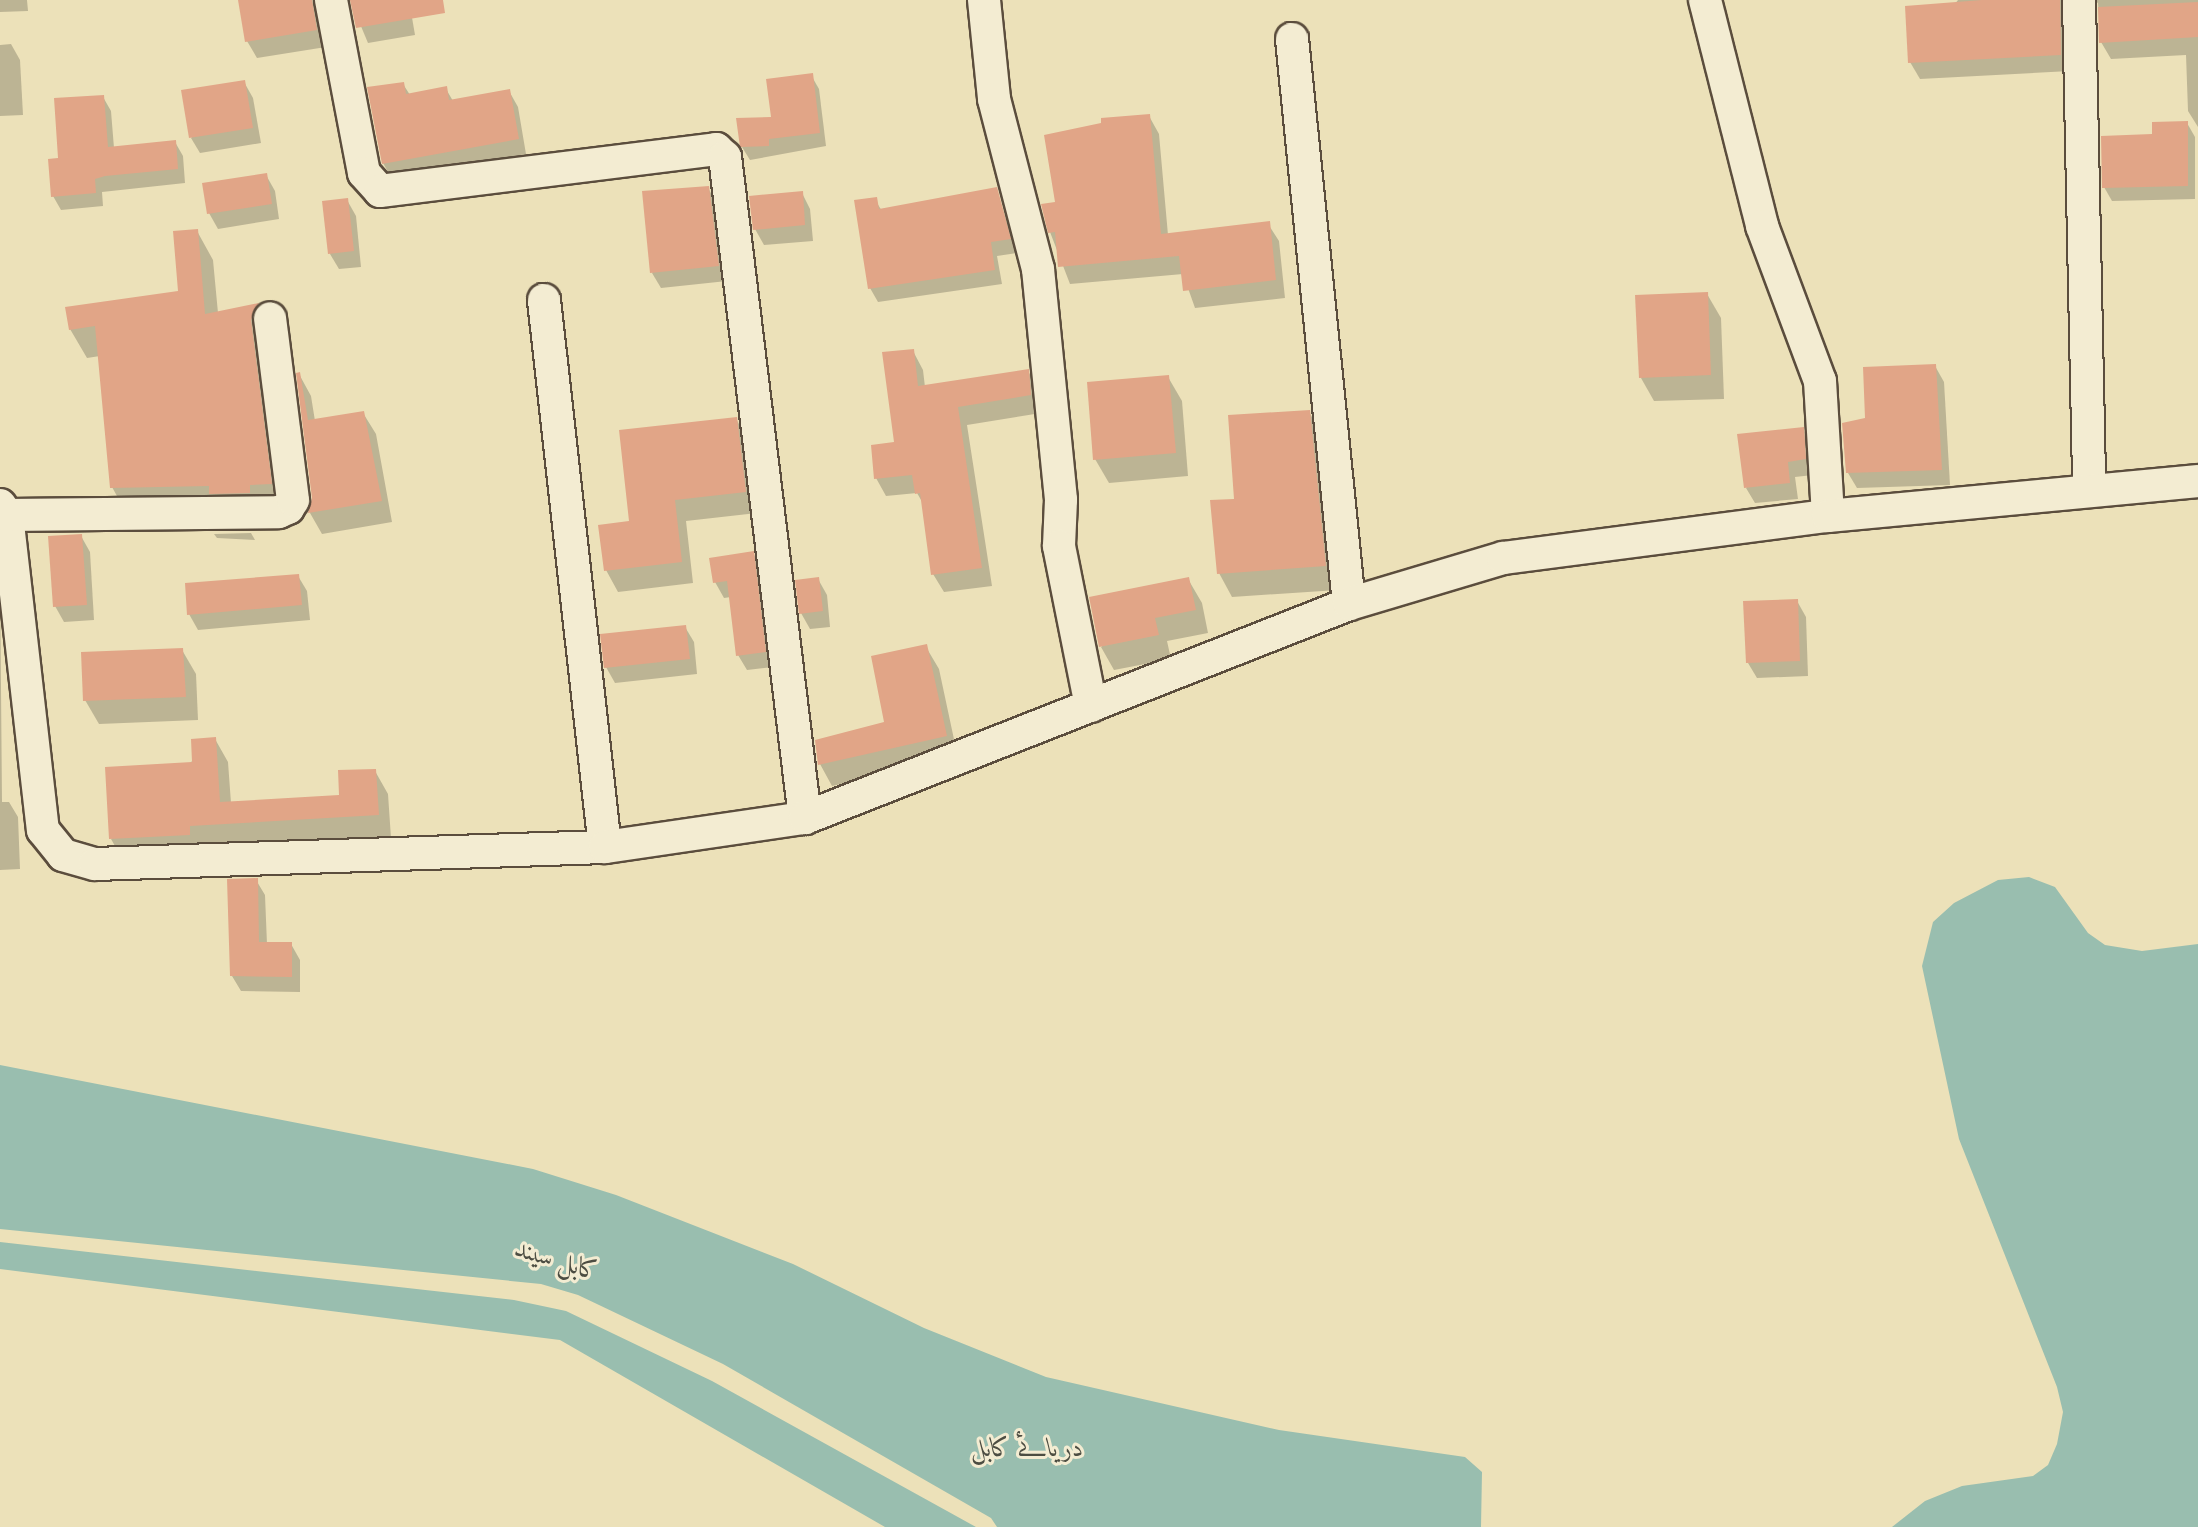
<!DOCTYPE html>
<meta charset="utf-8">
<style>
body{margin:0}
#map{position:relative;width:2198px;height:1527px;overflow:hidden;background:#ece1b9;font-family:"Sorts Mill Goudy",Amiri,serif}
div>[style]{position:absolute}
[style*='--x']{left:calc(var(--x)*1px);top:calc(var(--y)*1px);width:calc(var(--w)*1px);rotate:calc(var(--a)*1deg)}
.water>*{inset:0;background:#99beaf}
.shadow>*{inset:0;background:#0003}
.building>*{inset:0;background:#e1a587}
.roads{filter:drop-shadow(2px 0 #5b4d3d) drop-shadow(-2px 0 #5b4d3d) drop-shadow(0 2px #5b4d3d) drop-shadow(0 -2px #5b4d3d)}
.minor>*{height:32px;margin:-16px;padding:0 16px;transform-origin:16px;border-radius:16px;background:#f3ecd2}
span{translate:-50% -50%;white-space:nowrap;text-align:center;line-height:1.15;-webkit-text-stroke:6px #f3ecd2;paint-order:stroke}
.water-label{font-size:26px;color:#4c4d42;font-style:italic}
</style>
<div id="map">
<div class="water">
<div style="clip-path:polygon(2029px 877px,2055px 887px,2088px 933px,2105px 945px,2142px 951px,2198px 944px,2198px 1527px,1892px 1527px,1925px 1501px,1962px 1486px,2033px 1476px,2048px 1465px,2057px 1444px,2063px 1412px,2057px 1387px,1959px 1139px,1922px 966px,1933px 922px,1954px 903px,1998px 880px)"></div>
<div style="clip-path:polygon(0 1065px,533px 1169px,616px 1195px,793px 1264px,924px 1328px,1046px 1377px,1279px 1430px,1465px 1457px,1482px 1472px,1481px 1527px,997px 1527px,991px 1518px,723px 1364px,578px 1295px,541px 1284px,0 1229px)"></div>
<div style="clip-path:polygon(0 1242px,514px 1300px,566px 1311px,712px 1381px,976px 1527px,885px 1527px,560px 1340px,0 1269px)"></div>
</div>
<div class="shadow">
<div style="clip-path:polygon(0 0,27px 0,28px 11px,0 12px)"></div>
<div style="clip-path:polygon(240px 0,318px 0,326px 47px,257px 58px,247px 41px)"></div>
<div style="clip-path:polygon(350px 0,409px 0,415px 35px,368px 43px)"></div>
<div style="clip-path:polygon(1958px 0,2084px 0,2070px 71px,1920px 79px,1910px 62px)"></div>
<div style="clip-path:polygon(2093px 0,2198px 0,2198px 127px,2188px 111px,2186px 55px,2111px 59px,2101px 42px,2098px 3px)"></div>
<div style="clip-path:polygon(11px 44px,20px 60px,23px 115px,0 116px,0 45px)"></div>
<div style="clip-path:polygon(811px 75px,819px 89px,826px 146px,750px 160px,742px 147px)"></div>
<div style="clip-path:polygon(244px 82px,253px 98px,261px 143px,200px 153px,191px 138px)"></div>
<div style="clip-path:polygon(403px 84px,410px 95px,446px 89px,453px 101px,509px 91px,518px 107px,526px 154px,392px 179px,383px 163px)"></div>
<div style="clip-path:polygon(103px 97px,111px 111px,114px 148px,175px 142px,183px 156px,185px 183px,102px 192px,103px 206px,61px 210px,53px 196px,60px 160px)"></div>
<div style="clip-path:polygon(1149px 116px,1159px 134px,1168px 235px,1268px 224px,1279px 241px,1285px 298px,1195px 308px,1183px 274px,1070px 284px,1050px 232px,1058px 204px)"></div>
<div style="clip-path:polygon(2187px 123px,2195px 137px,2195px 199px,2112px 201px,2104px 187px,2154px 135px)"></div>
<div style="clip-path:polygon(266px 175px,275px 191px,279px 219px,218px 229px,209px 213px)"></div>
<div style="clip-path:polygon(708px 188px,717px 204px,727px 281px,661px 288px,652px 273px)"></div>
<div style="clip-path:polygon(996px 189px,1017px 253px,997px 256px,1002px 284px,878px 302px,870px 288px,875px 200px,882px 211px)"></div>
<div style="clip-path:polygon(802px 193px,810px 209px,813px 241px,764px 245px,755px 229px)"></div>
<div style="clip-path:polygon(347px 200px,356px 216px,361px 267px,339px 269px,330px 254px)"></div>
<div style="clip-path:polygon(197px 231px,213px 260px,218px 313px,258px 305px,274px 333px,287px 512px,128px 516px,112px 487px,100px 356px,87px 358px,70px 329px,180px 292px)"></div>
<div style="clip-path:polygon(1707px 294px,1721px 318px,1724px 399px,1654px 401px,1641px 378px)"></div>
<div style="clip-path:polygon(913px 351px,923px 370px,925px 387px,1028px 371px,1038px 389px,1041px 413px,967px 425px,992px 586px,944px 592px,933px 574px,924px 505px,917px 493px,886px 496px,876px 478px,896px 444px)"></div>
<div style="clip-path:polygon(1935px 366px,1944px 382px,1950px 485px,1857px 488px,1848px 473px)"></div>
<div style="clip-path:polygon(299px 374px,311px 396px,315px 421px,363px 413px,376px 434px,392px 522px,322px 534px,310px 513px,314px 498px)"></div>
<div style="clip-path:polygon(1168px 377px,1182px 401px,1188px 476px,1109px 483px,1095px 459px)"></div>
<div style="clip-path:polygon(1309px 412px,1323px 436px,1338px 590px,1232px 597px,1219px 573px,1236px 500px)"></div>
<div style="clip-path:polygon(736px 419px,749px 441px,757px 513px,686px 521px,693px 583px,618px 592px,606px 570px,631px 523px)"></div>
<div style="clip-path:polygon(1803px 429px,1812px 444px,1813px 475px,1795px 477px,1798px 499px,1755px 503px,1746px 488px)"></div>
<div style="clip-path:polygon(251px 533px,255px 540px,217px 538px,214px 534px)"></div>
<div style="clip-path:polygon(81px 536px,90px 552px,94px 620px,64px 622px,55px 606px)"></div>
<div style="clip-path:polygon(753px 553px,762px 569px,773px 667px,747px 670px,738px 655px,731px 597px,724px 598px,715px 582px)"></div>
<div style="clip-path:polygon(0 570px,2px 802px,9px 802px,18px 817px,20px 869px,0 870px)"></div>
<div style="clip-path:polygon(298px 576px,307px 591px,310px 620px,198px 630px,189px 614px)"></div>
<div style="clip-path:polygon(818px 579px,827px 595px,830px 627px,810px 629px,801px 613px)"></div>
<div style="clip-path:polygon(1188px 579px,1202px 603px,1208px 633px,1167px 641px,1171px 659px,1114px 670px,1101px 647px)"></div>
<div style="clip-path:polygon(1797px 601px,1806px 617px,1808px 676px,1757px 678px,1748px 663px)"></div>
<div style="clip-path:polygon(685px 627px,694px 642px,697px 674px,615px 683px,606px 667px)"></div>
<div style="clip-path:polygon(926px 647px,939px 669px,958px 758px,832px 786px,820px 764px,886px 723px)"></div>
<div style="clip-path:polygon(182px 650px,196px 674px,198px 720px,99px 724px,85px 700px)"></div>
<div style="clip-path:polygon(215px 739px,228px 762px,231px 803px,341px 797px,375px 771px,388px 794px,391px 838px,202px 849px,124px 862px,111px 839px)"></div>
<div style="clip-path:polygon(256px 880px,265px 895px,267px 944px,291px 944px,300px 960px,300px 992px,241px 991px,232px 976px)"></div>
</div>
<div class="building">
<div style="clip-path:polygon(238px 0,312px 0,317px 30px,245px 42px)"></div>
<div style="clip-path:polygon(350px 0,443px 0,445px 13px,356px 28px)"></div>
<div style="clip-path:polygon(1982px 0,2060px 0,2061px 55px,1908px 63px,1905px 6px)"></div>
<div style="clip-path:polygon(2198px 2px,2198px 37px,2099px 43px,2098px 7px)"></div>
<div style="clip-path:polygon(813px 73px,820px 133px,769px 139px,769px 146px,740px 147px,736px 118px,771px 117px,766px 79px)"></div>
<div style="clip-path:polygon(245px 80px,253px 128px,189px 138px,181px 90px)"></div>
<div style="clip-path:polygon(404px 82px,406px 94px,447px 86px,449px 100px,510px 89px,519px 139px,382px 164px,367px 87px)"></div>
<div style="clip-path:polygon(104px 95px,108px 147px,176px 140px,178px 169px,105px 176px,95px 179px,96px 193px,51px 197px,48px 159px,58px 158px,54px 98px)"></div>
<div style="clip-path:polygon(1150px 114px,1161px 234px,1270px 221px,1276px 280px,1183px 291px,1179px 256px,1058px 267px,1055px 232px,1048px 233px,1041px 204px,1055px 202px,1044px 135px,1101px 123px,1101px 118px)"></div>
<div style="clip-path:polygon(2188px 121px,2188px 186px,2102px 188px,2101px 136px,2152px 134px,2152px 122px)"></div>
<div style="clip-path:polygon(267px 173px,272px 204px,207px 214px,202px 183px)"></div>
<div style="clip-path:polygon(709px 186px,719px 266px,650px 273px,642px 191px)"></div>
<div style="clip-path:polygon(997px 187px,1011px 239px,991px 242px,995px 270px,868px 289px,854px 200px,877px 197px,879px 209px)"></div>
<div style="clip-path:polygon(803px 191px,805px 225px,753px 230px,749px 196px)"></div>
<div style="clip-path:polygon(348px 198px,354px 251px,328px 254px,322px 201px)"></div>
<div style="clip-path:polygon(198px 229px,205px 314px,259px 303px,251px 320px,272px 484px,250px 485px,250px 493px,209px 494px,209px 486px,110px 488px,95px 326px,69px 330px,65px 307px,178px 291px,173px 231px)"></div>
<div style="clip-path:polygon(1708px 292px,1711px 375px,1639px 378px,1635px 295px)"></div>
<div style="clip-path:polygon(914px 349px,918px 386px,1029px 369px,1031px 395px,958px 407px,982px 568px,931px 575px,920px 493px,915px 494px,912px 475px,874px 479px,871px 445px,894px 442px,882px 352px)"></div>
<div style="clip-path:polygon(1936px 364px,1942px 470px,1846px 473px,1842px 423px,1865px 418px,1863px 367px)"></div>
<div style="clip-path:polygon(300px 372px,308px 420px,364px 411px,382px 501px,308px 513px,312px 498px,296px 373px)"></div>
<div style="clip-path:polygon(1169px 375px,1176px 453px,1093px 460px,1087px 382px)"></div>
<div style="clip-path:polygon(1310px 410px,1326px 566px,1217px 574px,1210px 500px,1234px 499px,1228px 415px)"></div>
<div style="clip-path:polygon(737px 417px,746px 492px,675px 500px,682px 562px,604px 571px,598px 525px,629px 521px,619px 430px)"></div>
<div style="clip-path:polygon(1804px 427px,1806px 459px,1788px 462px,1790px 483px,1744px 488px,1737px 434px)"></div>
<div style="clip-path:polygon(82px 534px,87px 605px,53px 607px,48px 536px)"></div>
<div style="clip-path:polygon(754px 551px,766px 652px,736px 656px,727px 581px,713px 583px,709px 558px)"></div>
<div style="clip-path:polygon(299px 574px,302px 605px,187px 615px,185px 583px)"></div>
<div style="clip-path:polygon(819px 577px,823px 611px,799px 614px,795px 580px)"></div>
<div style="clip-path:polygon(1189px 577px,1196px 610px,1155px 618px,1159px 635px,1099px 647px,1089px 597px)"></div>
<div style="clip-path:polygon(1798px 599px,1800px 661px,1746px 663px,1743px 601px)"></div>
<div style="clip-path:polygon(686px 625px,690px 659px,604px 668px,600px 634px)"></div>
<div style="clip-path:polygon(927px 644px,947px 736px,818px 765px,815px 740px,884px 722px,871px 656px)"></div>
<div style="clip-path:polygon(183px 648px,186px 697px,83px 701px,81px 652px)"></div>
<div style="clip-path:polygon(216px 737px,220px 802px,339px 795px,338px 770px,376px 769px,379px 815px,190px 826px,190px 835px,109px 839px,105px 767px,192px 762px,191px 739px)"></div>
<div style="clip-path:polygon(258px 878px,259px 942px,292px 942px,292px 977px,230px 976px,227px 879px)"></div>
</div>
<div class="roads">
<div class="minor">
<div style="--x:331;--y:0;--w:176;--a:79.2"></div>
<div style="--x:364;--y:173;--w:24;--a:48"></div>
<div style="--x:380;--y:191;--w:339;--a:-7.1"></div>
<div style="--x:716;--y:149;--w:12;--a:42"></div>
<div style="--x:725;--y:157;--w:666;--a:83.1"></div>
<div style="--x:984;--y:0;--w:100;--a:84.2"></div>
<div style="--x:994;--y:99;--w:176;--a:75.5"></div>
<div style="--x:1038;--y:269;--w:232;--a:84.3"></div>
<div style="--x:1061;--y:500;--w:46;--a:92.5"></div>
<div style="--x:1059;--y:546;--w:163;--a:78.7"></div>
<div style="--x:1705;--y:0;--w:233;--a:75.8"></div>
<div style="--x:1762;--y:226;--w:165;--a:69.5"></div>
<div style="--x:1820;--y:381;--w:135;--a:86.6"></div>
<div style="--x:2079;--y:0;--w:488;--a:88.8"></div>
<div style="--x:1292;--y:39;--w:568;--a:84.24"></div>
<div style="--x:544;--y:300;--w:550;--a:83.64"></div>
<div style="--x:0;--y:505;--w:12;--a:55"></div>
<div style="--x:7;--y:515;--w:317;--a:83.5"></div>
<div style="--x:43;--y:830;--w:32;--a:51"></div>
<div style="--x:63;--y:855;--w:33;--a:16"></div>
<div style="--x:95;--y:864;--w:510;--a:-1.91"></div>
<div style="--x:605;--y:847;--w:202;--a:-8.3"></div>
<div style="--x:805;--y:818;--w:585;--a:-21.47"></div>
<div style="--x:1349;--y:604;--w:161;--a:-16.6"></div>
<div style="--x:1503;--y:558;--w:328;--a:-7.4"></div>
<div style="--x:1828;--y:516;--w:372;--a:-5.4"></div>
<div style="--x:7;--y:515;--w:272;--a:-0.6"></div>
<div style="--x:279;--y:512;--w:10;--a:-24"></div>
<div style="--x:288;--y:508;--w:9;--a:-58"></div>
<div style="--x:293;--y:500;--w:183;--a:-97.2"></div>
</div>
</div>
<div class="water-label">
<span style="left:557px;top:1262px;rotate:17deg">کابل سيند</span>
<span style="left:1027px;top:1450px">دریائے کابل</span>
</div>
</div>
